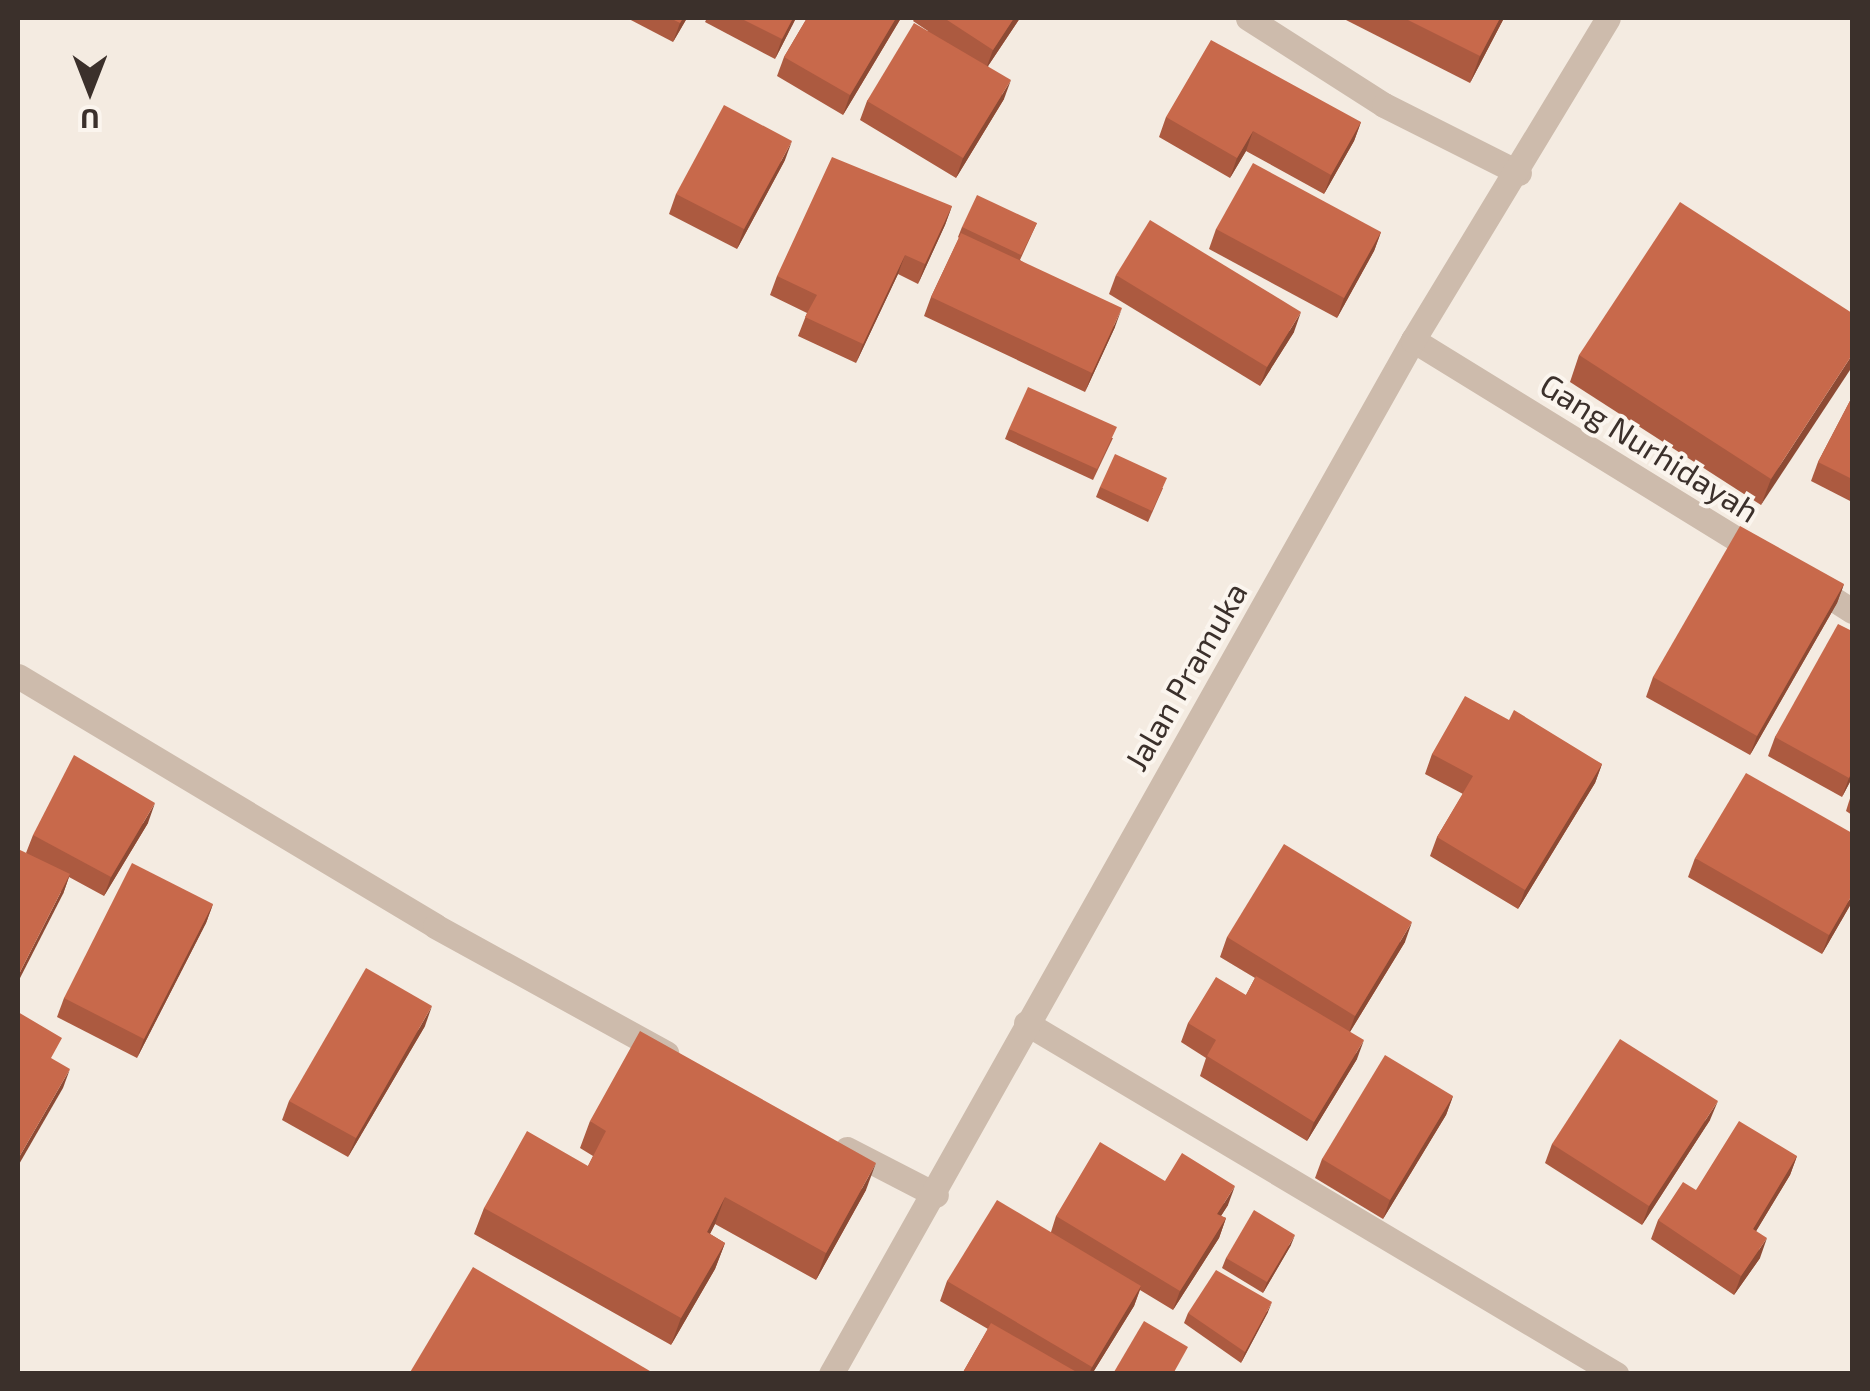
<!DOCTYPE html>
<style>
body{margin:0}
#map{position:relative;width:1870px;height:1391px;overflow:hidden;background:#f4ebe1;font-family:"Exo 2",sans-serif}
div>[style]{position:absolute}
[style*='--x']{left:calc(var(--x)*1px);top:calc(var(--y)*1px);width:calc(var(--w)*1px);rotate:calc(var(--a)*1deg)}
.minor>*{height:25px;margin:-12.5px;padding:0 12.5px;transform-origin:12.5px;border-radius:12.5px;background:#cdbbac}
.wall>*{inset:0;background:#ac5a40}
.shaded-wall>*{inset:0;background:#8c4a34}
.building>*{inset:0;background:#c8694b}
span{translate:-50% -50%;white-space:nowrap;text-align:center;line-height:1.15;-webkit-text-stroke:8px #fbf5ee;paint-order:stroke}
.street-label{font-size:32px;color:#3b302b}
.frame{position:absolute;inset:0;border:20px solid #3b302b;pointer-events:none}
.north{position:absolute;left:40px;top:40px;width:100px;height:100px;-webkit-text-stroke:8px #fbf5ee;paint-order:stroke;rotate:180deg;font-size:28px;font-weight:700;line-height:40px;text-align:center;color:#3b302b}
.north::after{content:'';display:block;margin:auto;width:35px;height:45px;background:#3b302b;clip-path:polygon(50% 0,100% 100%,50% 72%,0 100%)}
</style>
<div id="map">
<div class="minor">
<div style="--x:1248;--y:18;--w:161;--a:32.6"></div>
<div style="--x:1384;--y:105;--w:151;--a:26.7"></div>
<div style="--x:1413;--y:340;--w:406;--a:31.6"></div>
<div style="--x:1810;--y:584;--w:50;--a:32.7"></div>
<div style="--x:18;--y:676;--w:486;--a:30.9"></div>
<div style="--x:435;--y:926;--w:264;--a:28.8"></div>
<div style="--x:1026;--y:1023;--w:687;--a:30.75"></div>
<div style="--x:847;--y:1149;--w:100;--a:27.3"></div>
<div style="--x:831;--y:1374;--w:1187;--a:-60.63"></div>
<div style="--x:1413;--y:340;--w:376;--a:-58.8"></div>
</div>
<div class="wall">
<div style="clip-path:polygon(627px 18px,687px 18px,673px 42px)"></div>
<div style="clip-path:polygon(707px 18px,796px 18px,775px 59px,705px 22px)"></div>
<div style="clip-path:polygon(807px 18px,901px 18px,843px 115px,777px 76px,784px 57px)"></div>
<div style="clip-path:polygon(915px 18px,1020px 18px,988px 66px,1004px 99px,956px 178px,860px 120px,867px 101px,928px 31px,913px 21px)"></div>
<div style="clip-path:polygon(1342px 18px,1504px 18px,1470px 83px)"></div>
<div style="clip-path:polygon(1166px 117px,1361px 122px,1354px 141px,1324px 194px,1246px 151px,1230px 178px,1159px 137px)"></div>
<div style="clip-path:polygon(785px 160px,737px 249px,669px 214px,676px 194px)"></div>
<div style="clip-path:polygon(952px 206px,945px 225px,918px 284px,898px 274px,856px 363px,798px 336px,807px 313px,770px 295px,777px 276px)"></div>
<div style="clip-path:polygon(1037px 223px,1020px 260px,1115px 327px,1085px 392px,924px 316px,931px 297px,959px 238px,958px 237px,962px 227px)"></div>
<div style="clip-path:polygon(1216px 229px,1381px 232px,1374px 251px,1337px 318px,1209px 249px)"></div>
<div style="clip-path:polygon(1116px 275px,1294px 332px,1260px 386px,1109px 294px)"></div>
<div style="clip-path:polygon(1852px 313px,1761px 505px,1570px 382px,1579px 355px)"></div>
<div style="clip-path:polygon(1852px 397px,1852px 502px,1811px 481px,1818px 462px)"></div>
<div style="clip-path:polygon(1009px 429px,1113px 438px,1093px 480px,1005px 439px)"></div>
<div style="clip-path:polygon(1100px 487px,1163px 488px,1148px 522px,1096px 497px)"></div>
<div style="clip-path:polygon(1844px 584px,1837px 603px,1750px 755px,1646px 697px,1653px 677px)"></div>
<div style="clip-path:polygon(1852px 631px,1852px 778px,1842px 797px,1768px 756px,1775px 737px)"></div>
<div style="clip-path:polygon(1509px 720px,1602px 764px,1595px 783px,1518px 909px,1430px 856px,1437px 837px,1463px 794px,1425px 774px,1432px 754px)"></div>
<div style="clip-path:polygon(1852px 792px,1852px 815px,1846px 811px)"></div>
<div style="clip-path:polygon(148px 823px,104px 896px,69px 877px,63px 894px,26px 853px,33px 835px)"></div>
<div style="clip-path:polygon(1695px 858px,1852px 902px,1822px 954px,1688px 877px)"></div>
<div style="clip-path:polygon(213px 904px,206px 923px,137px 1058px,57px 1017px,64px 998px)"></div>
<div style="clip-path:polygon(1227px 937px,1405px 942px,1350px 1032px,1357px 1059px,1307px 1141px,1200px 1076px,1206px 1058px,1181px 1042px,1188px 1023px,1246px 995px,1255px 978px,1220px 957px)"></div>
<div style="clip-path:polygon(425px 1026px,348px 1157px,282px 1120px,289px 1101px)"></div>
<div style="clip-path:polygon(1453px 1096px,1446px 1115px,1383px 1219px,1315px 1178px,1322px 1159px)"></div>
<div style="clip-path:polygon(1710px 1120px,1642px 1225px,1545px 1163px,1552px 1144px)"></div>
<div style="clip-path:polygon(590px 1121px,866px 1190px,816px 1280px,715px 1224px,710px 1234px,725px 1243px,715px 1269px,671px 1345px,474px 1234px,484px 1208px,588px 1166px,593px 1156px,580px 1148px)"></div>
<div style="clip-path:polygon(1797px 1156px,1790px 1175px,1756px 1231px,1760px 1258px,1734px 1295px,1651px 1239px,1658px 1220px,1696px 1190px)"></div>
<div style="clip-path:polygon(1165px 1181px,1228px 1205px,1221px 1216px,1226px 1218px,1219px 1238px,1173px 1310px,1140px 1290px,1134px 1306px,1092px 1374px,962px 1374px,988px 1329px,940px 1301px,947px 1281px,1051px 1232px,1056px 1216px)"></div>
<div style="clip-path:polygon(1291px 1245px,1263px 1293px,1222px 1268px,1226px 1258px)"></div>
<div style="clip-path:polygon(1268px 1312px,1241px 1363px,1184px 1323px,1188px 1313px)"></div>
</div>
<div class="shaded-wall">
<div style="clip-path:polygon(683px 18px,687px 18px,673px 42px,680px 23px)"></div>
<div style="clip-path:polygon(793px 18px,796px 18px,775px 59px,782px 39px)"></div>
<div style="clip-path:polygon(896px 18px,901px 18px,843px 115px,850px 95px)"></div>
<div style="clip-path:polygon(1014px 18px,1020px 18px,986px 69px,993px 50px)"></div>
<div style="clip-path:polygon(1500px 18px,1504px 18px,1470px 83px,1480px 56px)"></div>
<div style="clip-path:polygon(1011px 80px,1004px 99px,956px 178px,963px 158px)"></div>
<div style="clip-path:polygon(1361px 122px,1354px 141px,1324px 194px,1331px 175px)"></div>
<div style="clip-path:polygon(1253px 131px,1246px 151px,1230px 178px,1237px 158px)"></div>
<div style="clip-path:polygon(792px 141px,785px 160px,737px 249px,744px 229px)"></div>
<div style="clip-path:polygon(952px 206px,945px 225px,918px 284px,925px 264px)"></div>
<div style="clip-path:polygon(1381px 232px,1374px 251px,1337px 318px,1344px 298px)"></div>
<div style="clip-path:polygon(905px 255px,898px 274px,856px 363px,863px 344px)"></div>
<div style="clip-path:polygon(1122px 308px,1115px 327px,1085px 392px,1092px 373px)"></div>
<div style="clip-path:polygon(1301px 312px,1294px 332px,1260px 386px,1267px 367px)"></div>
<div style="clip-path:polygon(1852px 355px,1852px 367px,1761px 505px,1771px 479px)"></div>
<div style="clip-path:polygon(1844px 584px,1837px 603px,1750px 755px,1757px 736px)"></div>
<div style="clip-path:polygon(1602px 764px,1595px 783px,1518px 909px,1525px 890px)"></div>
<div style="clip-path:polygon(1852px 771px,1852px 778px,1842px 797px,1849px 778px)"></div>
<div style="clip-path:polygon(155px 803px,148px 823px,104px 896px,111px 877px)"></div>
<div style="clip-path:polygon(70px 874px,63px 894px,18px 982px,18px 976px)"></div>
<div style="clip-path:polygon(1852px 895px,1852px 902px,1822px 954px,1829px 935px)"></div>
<div style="clip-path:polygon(213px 904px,206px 923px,137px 1058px,144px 1039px)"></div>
<div style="clip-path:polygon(1412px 922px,1405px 942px,1348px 1035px,1355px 1016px)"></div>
<div style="clip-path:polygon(432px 1006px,425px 1026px,348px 1157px,356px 1138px)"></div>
<div style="clip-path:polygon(1364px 1040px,1357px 1059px,1307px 1141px,1314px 1122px)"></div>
<div style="clip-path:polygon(70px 1069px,63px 1088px,18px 1166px,18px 1159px)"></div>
<div style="clip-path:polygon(1453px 1096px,1446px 1115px,1383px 1219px,1390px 1200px)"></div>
<div style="clip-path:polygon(1718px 1101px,1710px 1120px,1642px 1225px,1649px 1206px)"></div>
<div style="clip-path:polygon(1797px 1156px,1790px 1175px,1746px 1248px,1753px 1229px)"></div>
<div style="clip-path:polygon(876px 1163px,866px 1190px,816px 1280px,826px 1253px)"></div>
<div style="clip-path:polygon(1235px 1186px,1228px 1205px,1210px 1233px,1217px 1214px)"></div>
<div style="clip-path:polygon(725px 1197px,715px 1224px,697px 1259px,707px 1232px)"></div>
<div style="clip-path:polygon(1226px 1218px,1219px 1238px,1173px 1310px,1180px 1291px)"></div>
<div style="clip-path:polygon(1295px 1235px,1291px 1245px,1263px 1293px,1267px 1282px)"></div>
<div style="clip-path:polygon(1767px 1238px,1760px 1258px,1734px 1295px,1741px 1276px)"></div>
<div style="clip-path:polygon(725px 1243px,715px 1269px,671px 1345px,681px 1318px)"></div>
<div style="clip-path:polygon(1141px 1286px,1134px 1306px,1092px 1374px,1089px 1374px,1092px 1367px)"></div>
<div style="clip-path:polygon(1272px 1302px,1268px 1312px,1241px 1363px,1245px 1352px)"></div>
</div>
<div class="building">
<div style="clip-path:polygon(670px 18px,683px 18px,680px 23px)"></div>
<div style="clip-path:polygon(740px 18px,793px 18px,782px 39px)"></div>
<div style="clip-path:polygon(807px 18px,896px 18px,850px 95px,784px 57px)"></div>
<div style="clip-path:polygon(944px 18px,1014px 18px,993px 50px)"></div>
<div style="clip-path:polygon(1404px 18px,1500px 18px,1480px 56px)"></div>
<div style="clip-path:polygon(914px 23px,1011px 80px,963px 158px,867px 101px)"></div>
<div style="clip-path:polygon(1211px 40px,1361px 122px,1331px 175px,1253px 131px,1237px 158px,1166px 117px)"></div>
<div style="clip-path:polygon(724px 105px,792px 141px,744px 229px,676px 194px)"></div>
<div style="clip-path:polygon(832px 157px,952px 206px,925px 264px,905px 255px,863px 344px,805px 317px,817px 295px,777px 276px)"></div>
<div style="clip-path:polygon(1253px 163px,1381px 232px,1344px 298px,1216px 229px)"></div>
<div style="clip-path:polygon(977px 195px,1037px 223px,1021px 255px,962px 227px)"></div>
<div style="clip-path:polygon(1680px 202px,1852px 313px,1852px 355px,1771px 479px,1579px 355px)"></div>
<div style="clip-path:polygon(1150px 220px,1301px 312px,1267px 367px,1116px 275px)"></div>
<div style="clip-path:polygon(961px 233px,1122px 308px,1092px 373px,931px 297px)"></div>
<div style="clip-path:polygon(1028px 387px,1117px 427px,1097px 469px,1009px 429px)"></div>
<div style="clip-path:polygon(1852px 397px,1852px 479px,1818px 462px)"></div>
<div style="clip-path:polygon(1115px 454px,1167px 478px,1152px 511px,1100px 487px)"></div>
<div style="clip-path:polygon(1740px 526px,1844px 584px,1757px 736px,1653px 677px)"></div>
<div style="clip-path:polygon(1838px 624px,1852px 631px,1852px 771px,1849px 778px,1775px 737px)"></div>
<div style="clip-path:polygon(1465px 696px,1509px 720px,1514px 710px,1602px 764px,1525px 890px,1437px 837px,1473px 776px,1432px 754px)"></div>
<div style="clip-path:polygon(74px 755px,155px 803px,111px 877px,33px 835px)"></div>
<div style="clip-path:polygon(1746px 773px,1852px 833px,1852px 895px,1829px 935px,1695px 858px)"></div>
<div style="clip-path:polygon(1284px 844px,1412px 922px,1355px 1016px,1227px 937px)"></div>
<div style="clip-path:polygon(18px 849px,70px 874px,18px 976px)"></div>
<div style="clip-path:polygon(132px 863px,213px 904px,144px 1039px,64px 998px)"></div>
<div style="clip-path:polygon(366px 968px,432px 1006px,356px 1138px,289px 1101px)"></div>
<div style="clip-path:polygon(1256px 976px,1364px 1040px,1314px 1122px,1207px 1056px,1216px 1040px,1188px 1023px,1216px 977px,1246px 995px)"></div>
<div style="clip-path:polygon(18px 1012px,62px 1038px,51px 1058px,70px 1069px,18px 1159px)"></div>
<div style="clip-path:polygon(640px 1031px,876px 1163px,826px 1253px,725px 1197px,707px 1232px,725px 1243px,681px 1318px,484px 1208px,527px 1131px,588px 1166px,606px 1131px,590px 1121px)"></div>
<div style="clip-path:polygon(1620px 1039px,1718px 1101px,1649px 1206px,1552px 1144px)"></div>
<div style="clip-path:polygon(1385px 1055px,1453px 1096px,1390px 1200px,1322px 1159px)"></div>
<div style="clip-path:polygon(1739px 1121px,1797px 1156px,1753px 1229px,1767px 1238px,1741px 1276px,1658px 1220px,1683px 1182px,1696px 1190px)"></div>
<div style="clip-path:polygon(1100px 1142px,1165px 1181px,1182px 1153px,1235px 1186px,1217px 1214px,1226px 1218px,1180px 1291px,1056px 1216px)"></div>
<div style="clip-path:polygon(997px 1200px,1141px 1286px,1092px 1367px,947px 1281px)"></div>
<div style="clip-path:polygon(1254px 1210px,1295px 1235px,1267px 1282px,1226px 1258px)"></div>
<div style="clip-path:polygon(473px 1267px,655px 1374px,409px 1374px)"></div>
<div style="clip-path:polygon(1216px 1270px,1272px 1302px,1245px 1352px,1188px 1313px)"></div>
<div style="clip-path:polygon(1144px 1321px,1188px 1347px,1173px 1374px,1114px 1372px)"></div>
<div style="clip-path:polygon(991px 1323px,1080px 1374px,962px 1374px)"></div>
</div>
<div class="street-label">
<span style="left:1650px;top:447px;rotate:32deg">Gang Nurhidayah</span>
<span style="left:1185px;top:676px;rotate:-60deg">Jalan Pramuka</span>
</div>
<div class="frame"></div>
<div class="north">U</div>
</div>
